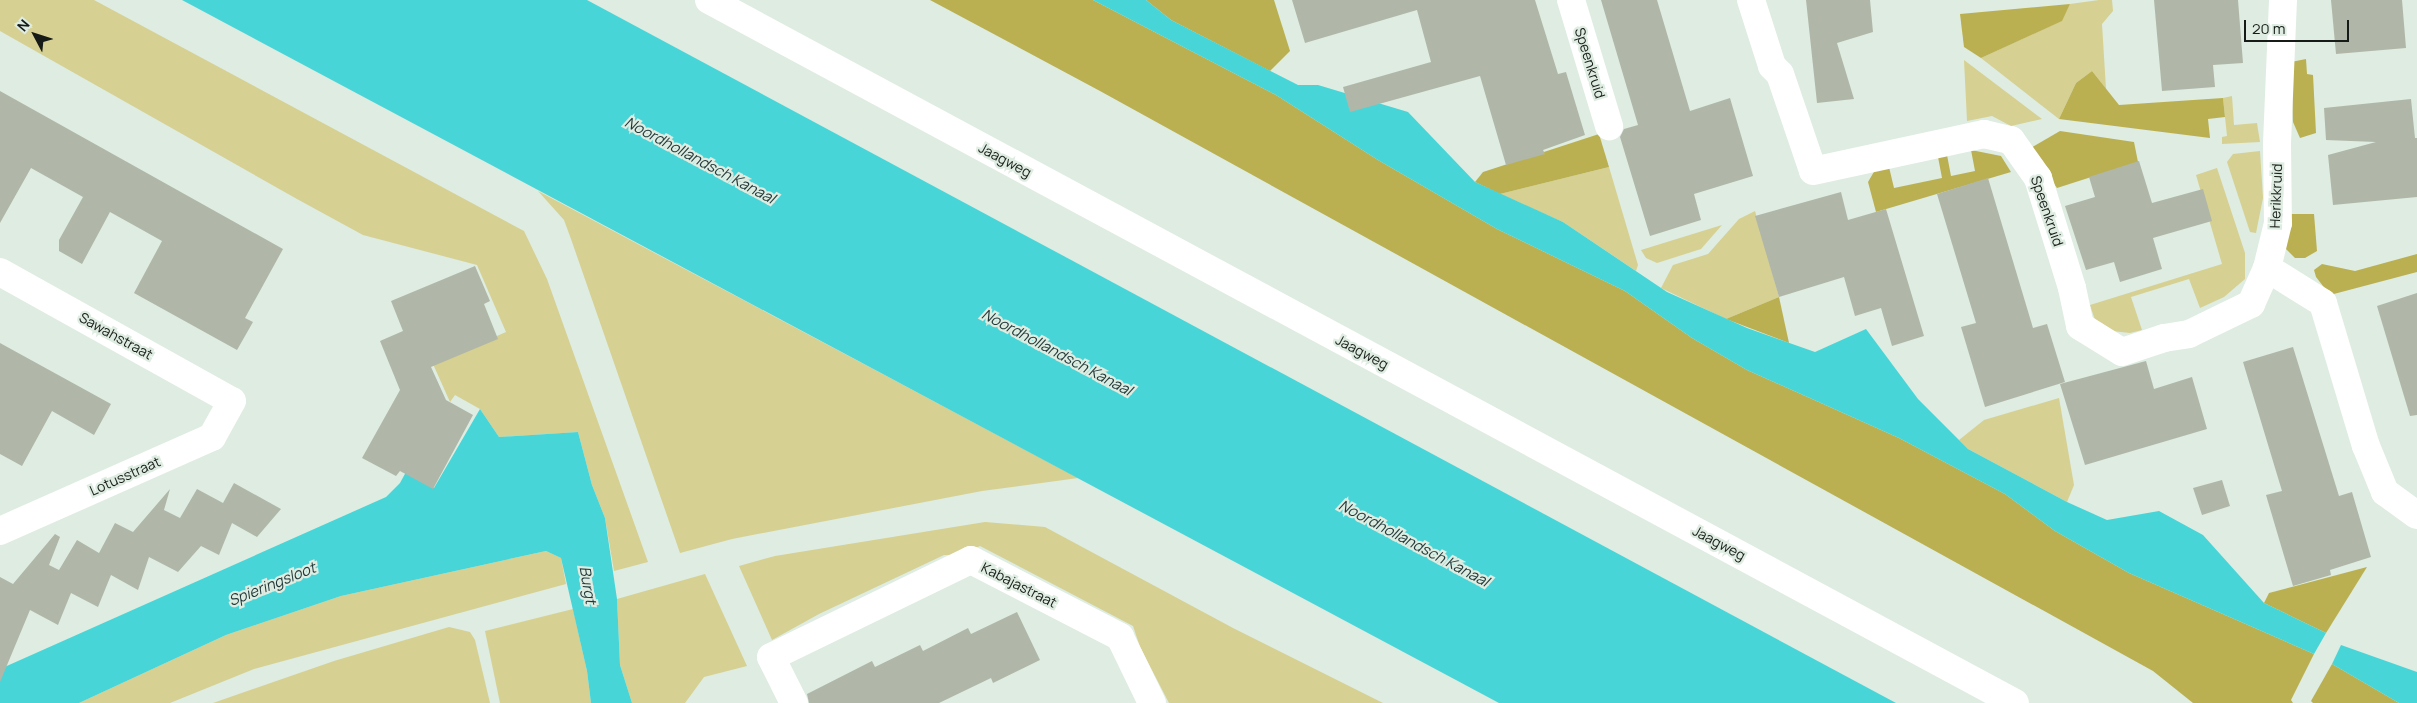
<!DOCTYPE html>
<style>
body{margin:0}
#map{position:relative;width:2417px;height:703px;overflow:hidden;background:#deece1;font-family:Manrope,sans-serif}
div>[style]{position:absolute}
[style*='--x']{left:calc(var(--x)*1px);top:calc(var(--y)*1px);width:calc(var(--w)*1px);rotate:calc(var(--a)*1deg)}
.green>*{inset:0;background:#d6d092}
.forest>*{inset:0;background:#bab051}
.water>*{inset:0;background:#48d5d8}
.building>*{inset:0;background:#b0b7a8}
.minor>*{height:28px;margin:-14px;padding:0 14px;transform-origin:14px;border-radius:14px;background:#fff}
.secondary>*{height:28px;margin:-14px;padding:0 14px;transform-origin:14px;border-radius:14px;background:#fff}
span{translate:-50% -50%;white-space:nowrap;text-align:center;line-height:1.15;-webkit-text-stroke:4.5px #deece1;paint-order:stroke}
.street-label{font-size:14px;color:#161b17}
.water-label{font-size:15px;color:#1f3738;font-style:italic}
.north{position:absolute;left:10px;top:10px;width:50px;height:50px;-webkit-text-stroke:4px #deece1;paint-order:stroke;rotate:310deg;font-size:14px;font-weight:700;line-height:20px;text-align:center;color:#161b17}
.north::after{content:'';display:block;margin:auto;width:18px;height:22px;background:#161b17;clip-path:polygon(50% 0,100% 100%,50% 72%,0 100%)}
.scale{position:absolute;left:2244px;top:20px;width:105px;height:22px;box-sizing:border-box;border:2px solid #161b17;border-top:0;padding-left:6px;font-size:15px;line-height:18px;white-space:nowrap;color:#161b17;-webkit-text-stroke:4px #deece1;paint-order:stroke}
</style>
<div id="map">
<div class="green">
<div style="clip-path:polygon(0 0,94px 0,524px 231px,547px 279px,648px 562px,614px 571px,605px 518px,592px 485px,578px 432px,499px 437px,480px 409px,455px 395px,450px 402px,433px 364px,506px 332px,477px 265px,363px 235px,297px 199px,0 31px)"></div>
<div style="clip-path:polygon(2099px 0,2112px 0,2113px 11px,2102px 24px,2106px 89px,2092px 71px,2076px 83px,2059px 119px,1981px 58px,2061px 21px,2070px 4px)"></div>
<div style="clip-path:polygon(1964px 60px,2042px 119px,2011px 126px,1992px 116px,1967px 121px)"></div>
<div style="clip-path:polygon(2232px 96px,2234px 125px,2257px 123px,2260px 142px,2222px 144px,2222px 137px,2227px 136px,2223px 98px)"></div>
<div style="clip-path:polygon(2260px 151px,2263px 198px,2256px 233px,2250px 232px,2227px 162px,2233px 154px)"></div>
<div style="clip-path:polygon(1609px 167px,1638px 265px,1636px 271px,1563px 222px,1500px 194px)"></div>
<div style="clip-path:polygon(2217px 168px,2245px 253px,2245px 279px,2224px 297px,2200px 308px,2189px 279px,2131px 297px,2142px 330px,2130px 333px,2112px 331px,2095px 320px,2090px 305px,2222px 264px,2196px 175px)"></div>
<div style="clip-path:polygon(538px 191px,1078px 478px,982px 491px,732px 539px,680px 553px,571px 239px,564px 220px)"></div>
<div style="clip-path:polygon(1755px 211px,1779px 297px,1726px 319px,1661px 288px,1673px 265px,1708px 254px,1739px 219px)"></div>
<div style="clip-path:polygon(1722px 225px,1701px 249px,1657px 263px,1646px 258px,1641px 250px)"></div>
<div style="clip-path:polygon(2059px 398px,2074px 485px,2067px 502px,1968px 449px,1959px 440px,1984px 420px)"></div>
<div style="clip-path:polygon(985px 522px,1045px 527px,1233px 628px,1383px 703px,1169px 703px,1140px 647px,1133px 626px,980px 546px,959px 555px,944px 555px,819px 614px,772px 640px,739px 566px,775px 556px)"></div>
<div style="clip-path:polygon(546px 551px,561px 558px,566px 584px,254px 669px,170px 703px,79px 703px,226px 635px,341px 596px)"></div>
<div style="clip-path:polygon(705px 574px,747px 666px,704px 677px,685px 703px,632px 703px,620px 665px,617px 599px)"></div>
<div style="clip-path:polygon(573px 609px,587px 671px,591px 703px,500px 703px,485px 631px)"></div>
<div style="clip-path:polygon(449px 627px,470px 632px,475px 640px,490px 703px,213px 703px,334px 661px)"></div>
</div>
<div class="forest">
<div style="clip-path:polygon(930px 0,1093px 0,1276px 95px,1378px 160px,1497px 229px,1625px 291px,1692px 338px,1747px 370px,1899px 438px,2005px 494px,2055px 531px,2129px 573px,2314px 654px,2291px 700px,2293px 703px,2193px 703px,2153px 671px,1100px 91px)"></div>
<div style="clip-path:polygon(1146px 0,1274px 0,1290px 51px,1270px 71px,1171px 20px)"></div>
<div style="clip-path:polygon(2070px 4px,2062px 21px,1981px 58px,1964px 47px,1960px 14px)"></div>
<div style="clip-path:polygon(2306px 59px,2307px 74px,2313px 75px,2316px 133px,2300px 138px,2293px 122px,2291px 62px)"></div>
<div style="clip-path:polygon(2092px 71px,2119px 105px,2223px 98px,2225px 117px,2208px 119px,2210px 138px,2059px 119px,2076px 83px)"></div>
<div style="clip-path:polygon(2060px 131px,2134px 142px,2138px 162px,2057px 188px,2029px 149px)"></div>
<div style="clip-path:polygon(1599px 134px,1609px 167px,1500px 194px,1475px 182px,1483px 172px)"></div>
<div style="clip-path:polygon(1971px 150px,2001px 156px,2011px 172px,1876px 212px,1868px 182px,1875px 170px,1889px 167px,1894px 188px,1942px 178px,1938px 157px,1947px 155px,1951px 176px,1975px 171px)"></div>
<div style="clip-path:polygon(2290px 214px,2314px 214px,2317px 251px,2305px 258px,2295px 258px,2286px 249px,2283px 235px)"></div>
<div style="clip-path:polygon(2417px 254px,2417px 272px,2330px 295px,2316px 277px,2314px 270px,2322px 264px,2355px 271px)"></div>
<div style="clip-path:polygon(1779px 297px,1789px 343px,1726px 319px)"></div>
<div style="clip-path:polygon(2367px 567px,2326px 633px,2264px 603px,2269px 593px)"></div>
<div style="clip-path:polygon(2332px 664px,2399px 703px,2313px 703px,2311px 701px)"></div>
</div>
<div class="water">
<div style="clip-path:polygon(182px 0,587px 0,1896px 703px,1499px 703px)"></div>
<div style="clip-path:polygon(1093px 0,1146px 0,1171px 20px,1298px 85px,1318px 85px,1408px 112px,1475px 182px,1563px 222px,1667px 292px,1747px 328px,1815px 352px,1866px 329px,1918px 399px,1968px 449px,2067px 502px,2107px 520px,2159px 511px,2203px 535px,2264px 603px,2326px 633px,2314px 654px,2129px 573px,2055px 531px,2005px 494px,1899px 438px,1747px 370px,1692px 338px,1625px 291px,1497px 229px,1378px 160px,1276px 95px)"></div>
<div style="clip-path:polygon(480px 409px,499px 437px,578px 432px,592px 485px,605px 518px,617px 599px,620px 665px,632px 703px,591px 703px,587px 671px,561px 558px,546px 551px,341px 596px,226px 635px,79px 703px,0 703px,0 669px,386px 497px,400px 483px,406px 472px,434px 488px)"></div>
<div style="clip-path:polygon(2341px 645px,2417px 672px,2417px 703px,2399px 703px,2332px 664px)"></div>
</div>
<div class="building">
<div style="clip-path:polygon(1292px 0,1535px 0,1558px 74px,1566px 72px,1585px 135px,1543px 150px,1545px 154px,1506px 165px,1480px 76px,1350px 112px,1343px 87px,1431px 62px,1417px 10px,1305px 43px)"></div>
<div style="clip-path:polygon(1601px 0,1657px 0,1690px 111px,1730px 98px,1753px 176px,1694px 194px,1701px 220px,1650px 236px,1620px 137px,1624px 129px,1638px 125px)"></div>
<div style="clip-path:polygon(1806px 0,1870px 0,1873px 32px,1837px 43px,1854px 99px,1817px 103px)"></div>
<div style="clip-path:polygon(2154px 0,2238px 0,2243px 63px,2213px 65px,2215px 87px,2162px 91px)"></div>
<div style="clip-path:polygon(2331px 0,2402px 0,2406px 48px,2336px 54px)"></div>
<div style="clip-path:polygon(0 91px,283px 249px,245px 318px,253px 322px,237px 350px,134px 293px,162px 241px,137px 227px,110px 212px,82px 264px,59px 251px,59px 240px,83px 197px,31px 168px,0 223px)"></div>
<div style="clip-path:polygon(2411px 99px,2415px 138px,2417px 138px,2417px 197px,2333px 205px,2328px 155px,2376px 142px,2326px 140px,2324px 108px)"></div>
<div style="clip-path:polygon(2139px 161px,2152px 203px,2203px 189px,2212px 221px,2153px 238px,2162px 269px,2120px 282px,2114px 262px,2086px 270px,2065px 206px,2095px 197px,2089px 177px)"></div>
<div style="clip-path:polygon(1988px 178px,2033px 328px,2047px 324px,2065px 382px,1985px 407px,1961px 327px,1976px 323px,1937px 194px)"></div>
<div style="clip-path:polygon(1841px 192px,1848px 220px,1886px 209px,1924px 336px,1892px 346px,1881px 308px,1855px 316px,1844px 277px,1779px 297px,1755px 216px)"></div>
<div style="clip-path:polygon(475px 266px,490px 301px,484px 304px,498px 339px,431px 367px,446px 400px,473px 415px,433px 489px,400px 471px,396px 476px,362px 458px,400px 390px,380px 341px,403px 331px,391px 301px)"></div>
<div style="clip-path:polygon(2417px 293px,2417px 415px,2410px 416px,2377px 306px)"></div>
<div style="clip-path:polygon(0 343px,111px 404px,94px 435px,52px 411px,22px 466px,0 454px)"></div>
<div style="clip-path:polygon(2293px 347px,2339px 496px,2352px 492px,2371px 557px,2330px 570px,2331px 575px,2293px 586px,2266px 495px,2282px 491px,2243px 362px)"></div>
<div style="clip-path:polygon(2146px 361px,2154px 389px,2192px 377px,2207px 429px,2085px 465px,2060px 384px)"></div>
<div style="clip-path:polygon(2222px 480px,2230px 506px,2202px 515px,2193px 488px)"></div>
<div style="clip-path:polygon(234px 483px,281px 509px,257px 537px,232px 523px,219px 555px,201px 546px,178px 572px,149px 557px,138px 590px,111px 575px,98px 607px,71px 593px,58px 625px,30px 610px,0 682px,0 577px,13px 584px,55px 534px,60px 537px,49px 565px,59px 570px,77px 540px,99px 553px,115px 523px,133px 532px,170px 489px,164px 510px,180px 518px,197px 489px,223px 503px)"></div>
<div style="clip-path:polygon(1017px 612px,1040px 660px,993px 683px,991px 678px,939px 703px,809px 703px,807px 694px,872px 661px,875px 667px,920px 645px,923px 651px,968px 628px,971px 634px)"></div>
</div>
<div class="minor">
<div style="--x:1571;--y:0;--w:132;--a:73.2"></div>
<div style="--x:1751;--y:0;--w:69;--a:72.3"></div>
<div style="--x:1772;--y:66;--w:11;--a:45"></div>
<div style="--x:1780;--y:74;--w:102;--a:71.2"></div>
<div style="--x:1813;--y:171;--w:175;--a:-12.2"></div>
<div style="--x:1984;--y:134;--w:28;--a:13"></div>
<div style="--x:2011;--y:140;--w:47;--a:54.6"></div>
<div style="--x:2038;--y:178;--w:115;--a:72.8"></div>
<div style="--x:2072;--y:288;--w:39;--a:78"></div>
<div style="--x:2080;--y:326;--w:49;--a:31.8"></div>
<div style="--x:2122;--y:352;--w:44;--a:-18.4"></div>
<div style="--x:2164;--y:338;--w:25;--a:-9"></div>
<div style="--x:2189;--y:334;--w:69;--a:-25.8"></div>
<div style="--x:2251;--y:304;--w:39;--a:-66"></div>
<div style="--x:2283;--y:0;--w:144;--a:92.4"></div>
<div style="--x:2277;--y:144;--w:79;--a:89.3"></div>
<div style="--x:2278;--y:223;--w:46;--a:103.7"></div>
<div style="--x:2267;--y:268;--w:66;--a:32"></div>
<div style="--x:2323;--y:303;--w:149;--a:73.3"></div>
<div style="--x:2366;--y:446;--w:50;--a:67.6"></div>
<div style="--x:2385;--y:492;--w:39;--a:36"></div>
<div style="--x:0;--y:272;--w:265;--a:29.1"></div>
<div style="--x:232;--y:401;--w:41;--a:119.1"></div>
<div style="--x:212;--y:437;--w:232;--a:156.1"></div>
<div style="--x:794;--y:703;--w:51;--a:-116.6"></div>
<div style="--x:771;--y:657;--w:222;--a:-25.9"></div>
<div style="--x:971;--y:560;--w:168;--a:27.3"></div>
<div style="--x:1120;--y:637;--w:73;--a:64.1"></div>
</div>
<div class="secondary">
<div style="--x:709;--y:0;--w:1483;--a:28.29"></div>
</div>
<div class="street-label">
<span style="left:1590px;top:63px;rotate:73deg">Speenkruid</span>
<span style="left:1005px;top:160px;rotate:28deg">Jaagweg</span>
<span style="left:2276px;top:196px;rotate:-88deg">Herikkruid</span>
<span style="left:2047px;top:211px;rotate:71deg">Speenkruid</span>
<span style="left:116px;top:336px;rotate:29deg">Sawahstraat</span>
<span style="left:1362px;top:352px;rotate:28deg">Jaagweg</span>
<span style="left:125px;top:476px;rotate:-24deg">Lotusstraat</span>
<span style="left:1719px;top:543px;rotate:28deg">Jaagweg</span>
<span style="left:1019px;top:585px;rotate:27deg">Kabajastraat</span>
</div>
<div class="water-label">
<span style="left:700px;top:160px;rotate:28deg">Noordhollandsch Kanaal</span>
<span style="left:1057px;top:352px;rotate:28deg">Noordhollandsch Kanaal</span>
<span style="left:1414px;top:543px;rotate:28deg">Noordhollandsch Kanaal</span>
<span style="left:272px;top:584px;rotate:-22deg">Spieringsloot</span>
<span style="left:588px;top:585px;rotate:80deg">Burgt</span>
</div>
<div class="north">N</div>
<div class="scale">20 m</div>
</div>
